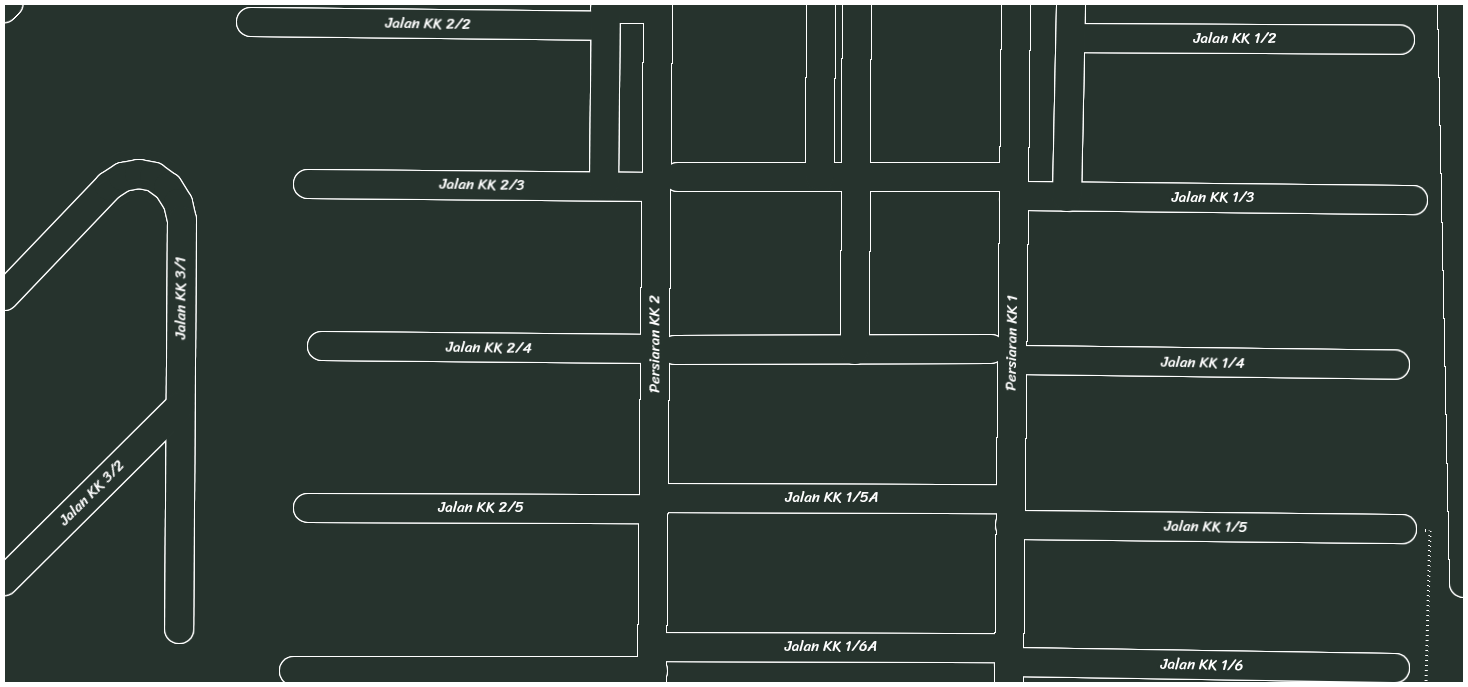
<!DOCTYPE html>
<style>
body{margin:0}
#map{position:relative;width:1468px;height:687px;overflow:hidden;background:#26332d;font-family:Sriracha,sans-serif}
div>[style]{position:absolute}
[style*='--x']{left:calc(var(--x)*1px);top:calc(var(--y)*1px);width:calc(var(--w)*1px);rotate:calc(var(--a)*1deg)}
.path>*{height:3px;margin-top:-1.5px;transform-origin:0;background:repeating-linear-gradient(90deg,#fff 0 1px,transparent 0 5px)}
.roads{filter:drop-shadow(1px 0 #fff) drop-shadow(-1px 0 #fff) drop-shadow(0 1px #fff) drop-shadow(0 -1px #fff)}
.minor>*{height:28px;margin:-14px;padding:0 14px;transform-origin:14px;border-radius:14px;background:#26332d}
.major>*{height:28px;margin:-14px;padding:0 14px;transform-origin:14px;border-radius:14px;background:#26332d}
span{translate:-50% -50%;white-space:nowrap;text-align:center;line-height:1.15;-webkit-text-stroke:4.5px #26332d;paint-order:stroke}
.street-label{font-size:15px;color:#fff}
.frame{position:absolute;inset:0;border:5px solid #fff;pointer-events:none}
</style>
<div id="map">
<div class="path">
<div style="--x:1425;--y:530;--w:5;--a:0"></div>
<div style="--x:1430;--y:530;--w:153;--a:91.5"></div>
</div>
<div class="roads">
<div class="minor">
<div style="--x:4;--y:8;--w:6;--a:-45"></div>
<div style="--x:605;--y:9;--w:53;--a:0"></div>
<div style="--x:251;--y:22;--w:354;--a:0.6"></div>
<div style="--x:1071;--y:38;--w:329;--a:0.3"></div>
<div style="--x:678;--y:177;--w:336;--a:0"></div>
<div style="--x:820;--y:177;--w:173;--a:-89.7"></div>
<div style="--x:308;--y:184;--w:348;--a:0.5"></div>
<div style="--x:604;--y:186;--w:182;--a:-89.4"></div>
<div style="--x:1014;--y:196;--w:399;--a:0.6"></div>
<div style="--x:1067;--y:197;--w:193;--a:-88.8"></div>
<div style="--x:4;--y:296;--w:152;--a:-46.3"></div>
<div style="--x:109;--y:186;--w:17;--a:-33"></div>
<div style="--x:123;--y:177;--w:16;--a:-11"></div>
<div style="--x:139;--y:174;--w:15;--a:11"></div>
<div style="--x:154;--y:177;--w:17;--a:36"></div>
<div style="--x:168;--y:187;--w:19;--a:58"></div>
<div style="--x:178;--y:203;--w:17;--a:77"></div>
<div style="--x:182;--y:220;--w:409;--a:90.4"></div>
<div style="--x:322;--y:346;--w:333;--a:0.5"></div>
<div style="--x:675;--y:350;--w:316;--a:-0.2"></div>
<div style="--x:855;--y:350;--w:346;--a:-89.7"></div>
<div style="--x:1012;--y:360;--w:383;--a:0.7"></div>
<div style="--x:654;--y:498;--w:357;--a:0.2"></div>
<div style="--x:308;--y:508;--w:346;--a:0.2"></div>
<div style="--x:1010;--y:525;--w:392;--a:0.6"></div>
<div style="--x:4;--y:581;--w:248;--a:-44.8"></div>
<div style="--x:653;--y:647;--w:356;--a:0.2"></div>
<div style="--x:1009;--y:662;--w:386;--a:0.9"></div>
<div style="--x:294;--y:671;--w:359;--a:0"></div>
<div style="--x:652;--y:683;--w:679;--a:-89.49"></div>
<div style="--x:1009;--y:683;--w:679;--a:-89.41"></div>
</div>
<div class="major">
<div style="--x:1452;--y:4;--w:579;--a:88.81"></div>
</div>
</div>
<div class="street-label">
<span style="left:428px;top:24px;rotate:1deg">Jalan KK 2/2</span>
<span style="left:1235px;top:39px">Jalan KK 1/2</span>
<span style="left:482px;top:185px;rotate:1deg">Jalan KK 2/3</span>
<span style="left:1213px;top:198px">Jalan KK 1/3</span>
<span style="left:181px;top:298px;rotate:-90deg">Jalan KK 3/1</span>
<span style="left:1012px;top:343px;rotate:-89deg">Persiaran KK 1</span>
<span style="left:655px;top:344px;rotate:-90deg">Persiaran KK 2</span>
<span style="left:489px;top:348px;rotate:1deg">Jalan KK 2/4</span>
<span style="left:1203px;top:363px;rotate:1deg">Jalan KK 1/4</span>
<span style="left:92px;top:493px;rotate:-45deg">Jalan KK 3/2</span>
<span style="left:832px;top:498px">Jalan KK 1/5A</span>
<span style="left:481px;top:508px">Jalan KK 2/5</span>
<span style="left:1206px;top:527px;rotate:1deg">Jalan KK 1/5</span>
<span style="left:831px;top:647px">Jalan KK 1/6A</span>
<span style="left:1202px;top:665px;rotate:1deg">Jalan KK 1/6</span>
</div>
<div class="frame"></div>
</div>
